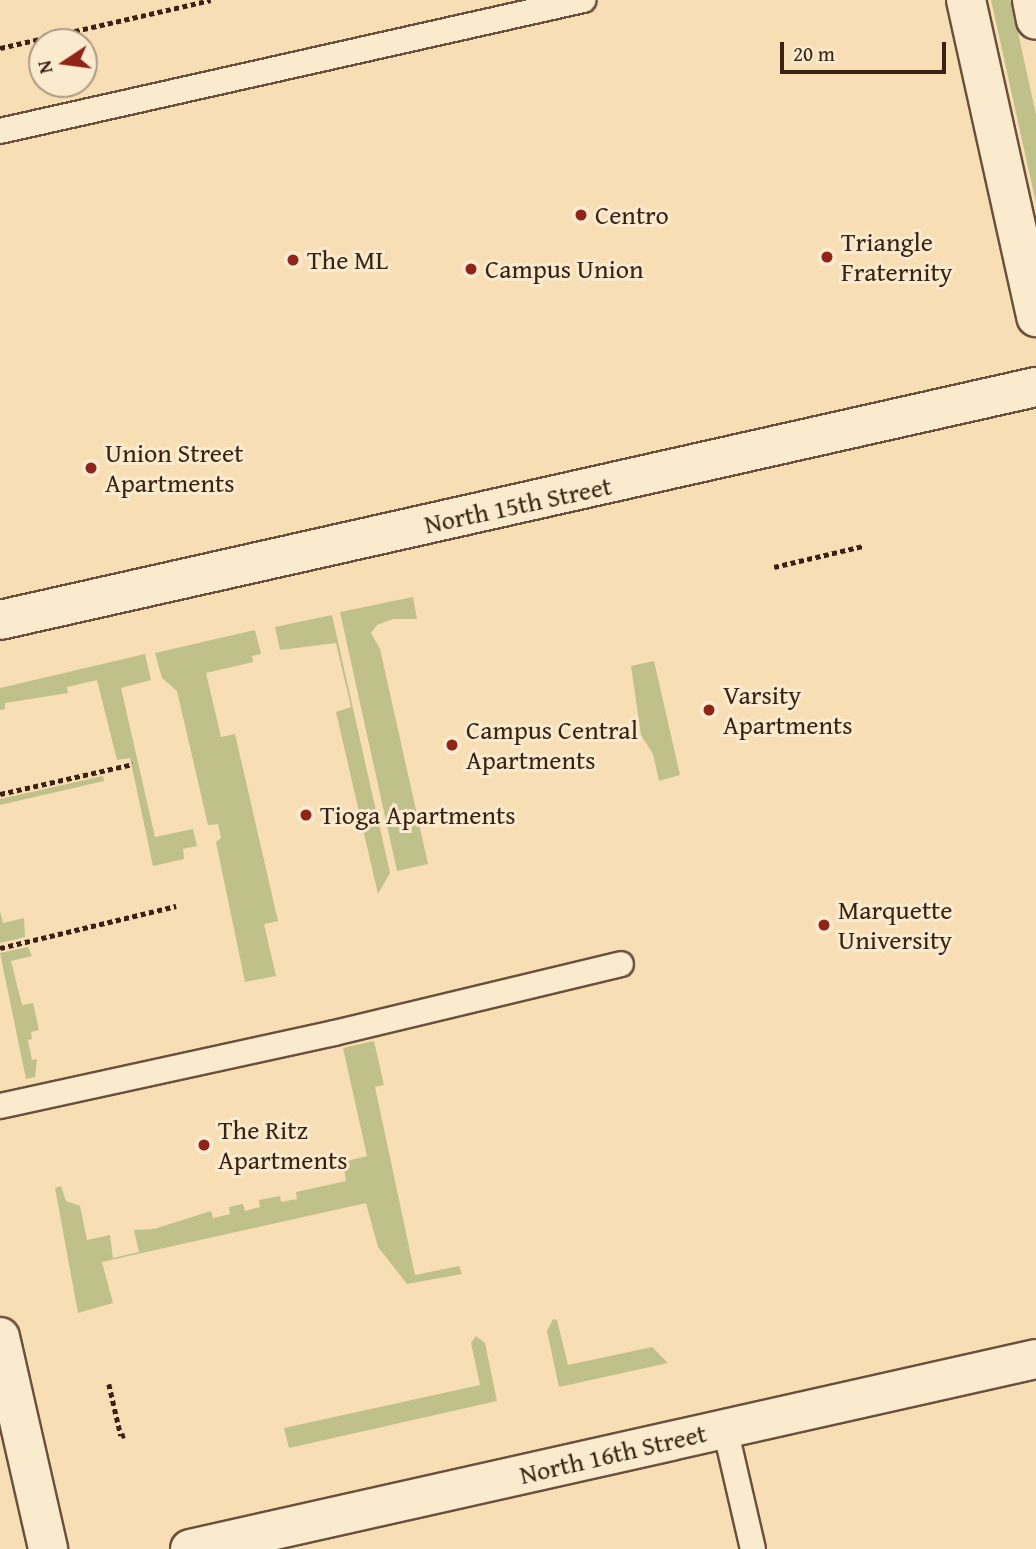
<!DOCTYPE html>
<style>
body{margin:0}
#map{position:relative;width:1036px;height:1549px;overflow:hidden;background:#f8deb4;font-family:"Gentium Book Plus",serif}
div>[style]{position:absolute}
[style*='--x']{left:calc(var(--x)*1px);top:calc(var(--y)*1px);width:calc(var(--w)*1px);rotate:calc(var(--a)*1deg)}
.green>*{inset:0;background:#c0c08b}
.path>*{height:4.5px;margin-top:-2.25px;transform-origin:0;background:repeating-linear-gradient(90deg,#3c2214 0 5px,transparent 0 8.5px)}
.roads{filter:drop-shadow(2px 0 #6b513c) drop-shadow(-2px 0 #6b513c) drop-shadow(0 2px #6b513c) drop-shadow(0 -2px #6b513c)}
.service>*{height:24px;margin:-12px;padding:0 12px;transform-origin:12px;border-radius:12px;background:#faeace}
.minor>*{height:38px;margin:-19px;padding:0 19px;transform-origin:19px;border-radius:19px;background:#faeace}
.tertiary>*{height:38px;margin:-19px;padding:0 19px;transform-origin:19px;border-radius:19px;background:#faeace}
.secondary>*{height:38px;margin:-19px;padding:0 19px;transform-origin:19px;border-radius:19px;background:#faeace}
.dots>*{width:19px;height:19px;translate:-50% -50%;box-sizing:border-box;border:4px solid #faeace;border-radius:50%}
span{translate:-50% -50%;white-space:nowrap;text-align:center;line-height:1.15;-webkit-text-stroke:6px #faeace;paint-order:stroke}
.poi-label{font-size:26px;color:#3c2214}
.left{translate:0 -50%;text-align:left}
.street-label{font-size:26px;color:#3c2214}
.north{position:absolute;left:28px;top:28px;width:70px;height:70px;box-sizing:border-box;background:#faeace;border:2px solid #ae9a84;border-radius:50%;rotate:257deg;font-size:19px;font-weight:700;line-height:28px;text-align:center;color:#3c2214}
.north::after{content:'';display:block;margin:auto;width:24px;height:32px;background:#8f2418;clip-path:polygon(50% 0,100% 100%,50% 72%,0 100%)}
.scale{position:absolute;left:780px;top:42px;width:166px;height:32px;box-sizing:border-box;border:4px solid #3c2214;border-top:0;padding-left:9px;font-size:21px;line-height:24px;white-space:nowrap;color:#3c2214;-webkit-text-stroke:5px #faeace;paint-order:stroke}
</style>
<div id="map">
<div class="green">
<div style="clip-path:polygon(991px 0,1011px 0,1036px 115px,1036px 203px)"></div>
<div style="clip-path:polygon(413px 597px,417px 619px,393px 619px,377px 625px,371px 633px,380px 649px,428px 864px,397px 871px,340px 612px)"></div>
<div style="clip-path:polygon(332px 615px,390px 873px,378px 894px,336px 712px,351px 707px,336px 643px,280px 650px,275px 627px)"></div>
<div style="clip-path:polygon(255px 630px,261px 654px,252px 656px,253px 662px,206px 673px,221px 737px,235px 734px,278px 921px,264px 924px,276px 976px,245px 982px,216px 842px,221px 838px,218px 824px,208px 825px,177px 691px,162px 678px,155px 653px)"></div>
<div style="clip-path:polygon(145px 654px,151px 680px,121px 688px,155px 837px,193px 829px,197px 846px,183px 849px,184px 859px,153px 866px,130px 758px,117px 760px,97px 680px,67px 687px,68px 693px,5px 703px,5px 709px,0 710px,0 688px)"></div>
<div style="clip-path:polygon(654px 661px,680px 775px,659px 781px,653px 754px,641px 735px,631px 666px)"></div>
<div style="clip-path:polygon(103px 776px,104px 781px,0 805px,0 799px)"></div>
<div style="clip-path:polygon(0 911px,3px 923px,24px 918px,25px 937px,0 943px)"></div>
<div style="clip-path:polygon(28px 947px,32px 956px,11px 961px,22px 1005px,33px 1003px,39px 1030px,31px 1032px,32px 1039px,28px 1040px,32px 1060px,37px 1059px,35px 1077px,26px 1079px,0 953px)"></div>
<div style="clip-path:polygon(374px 1041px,384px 1085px,375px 1087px,415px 1275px,459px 1266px,462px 1274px,407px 1284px,378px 1247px,366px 1203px,102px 1262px,113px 1303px,78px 1313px,55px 1188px,61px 1186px,66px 1201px,80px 1206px,87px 1240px,110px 1235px,113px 1258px,139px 1252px,134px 1230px,154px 1229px,211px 1211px,213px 1218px,230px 1214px,229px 1207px,243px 1204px,245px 1211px,260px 1207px,259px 1200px,280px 1196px,281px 1202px,297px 1199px,296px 1192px,346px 1181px,343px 1162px,367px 1156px,343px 1048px)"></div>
<div style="clip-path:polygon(553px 1319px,557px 1320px,568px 1365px,652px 1347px,668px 1363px,559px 1387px,547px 1331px)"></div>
<div style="clip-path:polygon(476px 1336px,485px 1343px,497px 1401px,289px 1448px,284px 1428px,480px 1385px,471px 1343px)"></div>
</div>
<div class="path">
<div style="--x:0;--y:48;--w:216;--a:-12.8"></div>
<div style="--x:774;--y:567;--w:91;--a:-13.3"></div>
<div style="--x:0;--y:794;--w:136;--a:-12.7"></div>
<div style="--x:0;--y:948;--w:181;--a:-13.4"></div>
<div style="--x:109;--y:1384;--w:53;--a:77"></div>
<div style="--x:121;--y:1436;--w:4;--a:-14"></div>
</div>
<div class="roads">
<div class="service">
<div style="--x:0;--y:131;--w:598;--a:-12.66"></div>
<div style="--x:0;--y:1106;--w:342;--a:-12.3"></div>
<div style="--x:334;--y:1033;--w:295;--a:-13.5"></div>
<div style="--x:725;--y:1428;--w:124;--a:77"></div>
</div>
<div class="minor">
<div style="--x:0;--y:620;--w:1062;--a:-12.68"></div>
<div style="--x:0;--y:1337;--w:217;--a:77.2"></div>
</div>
<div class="tertiary">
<div style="--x:966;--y:0;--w:325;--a:77.5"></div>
<div style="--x:1032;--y:0;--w:20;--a:79"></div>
</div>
<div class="secondary">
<div style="--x:190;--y:1549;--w:867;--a:-12.66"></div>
</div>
</div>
<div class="dots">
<div style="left:581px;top:215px;background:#8f2418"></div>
<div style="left:827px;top:257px;background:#8f2418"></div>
<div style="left:293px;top:260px;background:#8f2418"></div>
<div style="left:471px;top:269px;background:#8f2418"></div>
<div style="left:91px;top:468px;background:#8f2418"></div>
<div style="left:709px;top:710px;background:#8f2418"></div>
<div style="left:452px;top:745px;background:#8f2418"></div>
<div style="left:306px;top:815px;background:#8f2418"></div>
<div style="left:824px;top:925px;background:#8f2418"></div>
<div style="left:204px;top:1145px;background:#8f2418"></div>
</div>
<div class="poi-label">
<span class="left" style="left:595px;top:215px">Centro</span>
<span class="left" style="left:841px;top:257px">Triangle<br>Fraternity</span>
<span class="left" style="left:307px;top:260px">The ML</span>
<span class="left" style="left:485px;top:269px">Campus Union</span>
<span class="left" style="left:105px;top:468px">Union Street<br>Apartments</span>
<span class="left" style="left:723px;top:710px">Varsity<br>Apartments</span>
<span class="left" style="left:466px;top:745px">Campus Central<br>Apartments</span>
<span class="left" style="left:320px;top:815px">Tioga Apartments</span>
<span class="left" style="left:838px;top:925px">Marquette<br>University</span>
<span class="left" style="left:218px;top:1145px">The Ritz<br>Apartments</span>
</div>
<div class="street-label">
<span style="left:518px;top:505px;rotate:-12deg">North 15th Street</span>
<span style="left:613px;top:1454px;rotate:-13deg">North 16th Street</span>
</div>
<div class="north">N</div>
<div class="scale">20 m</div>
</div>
